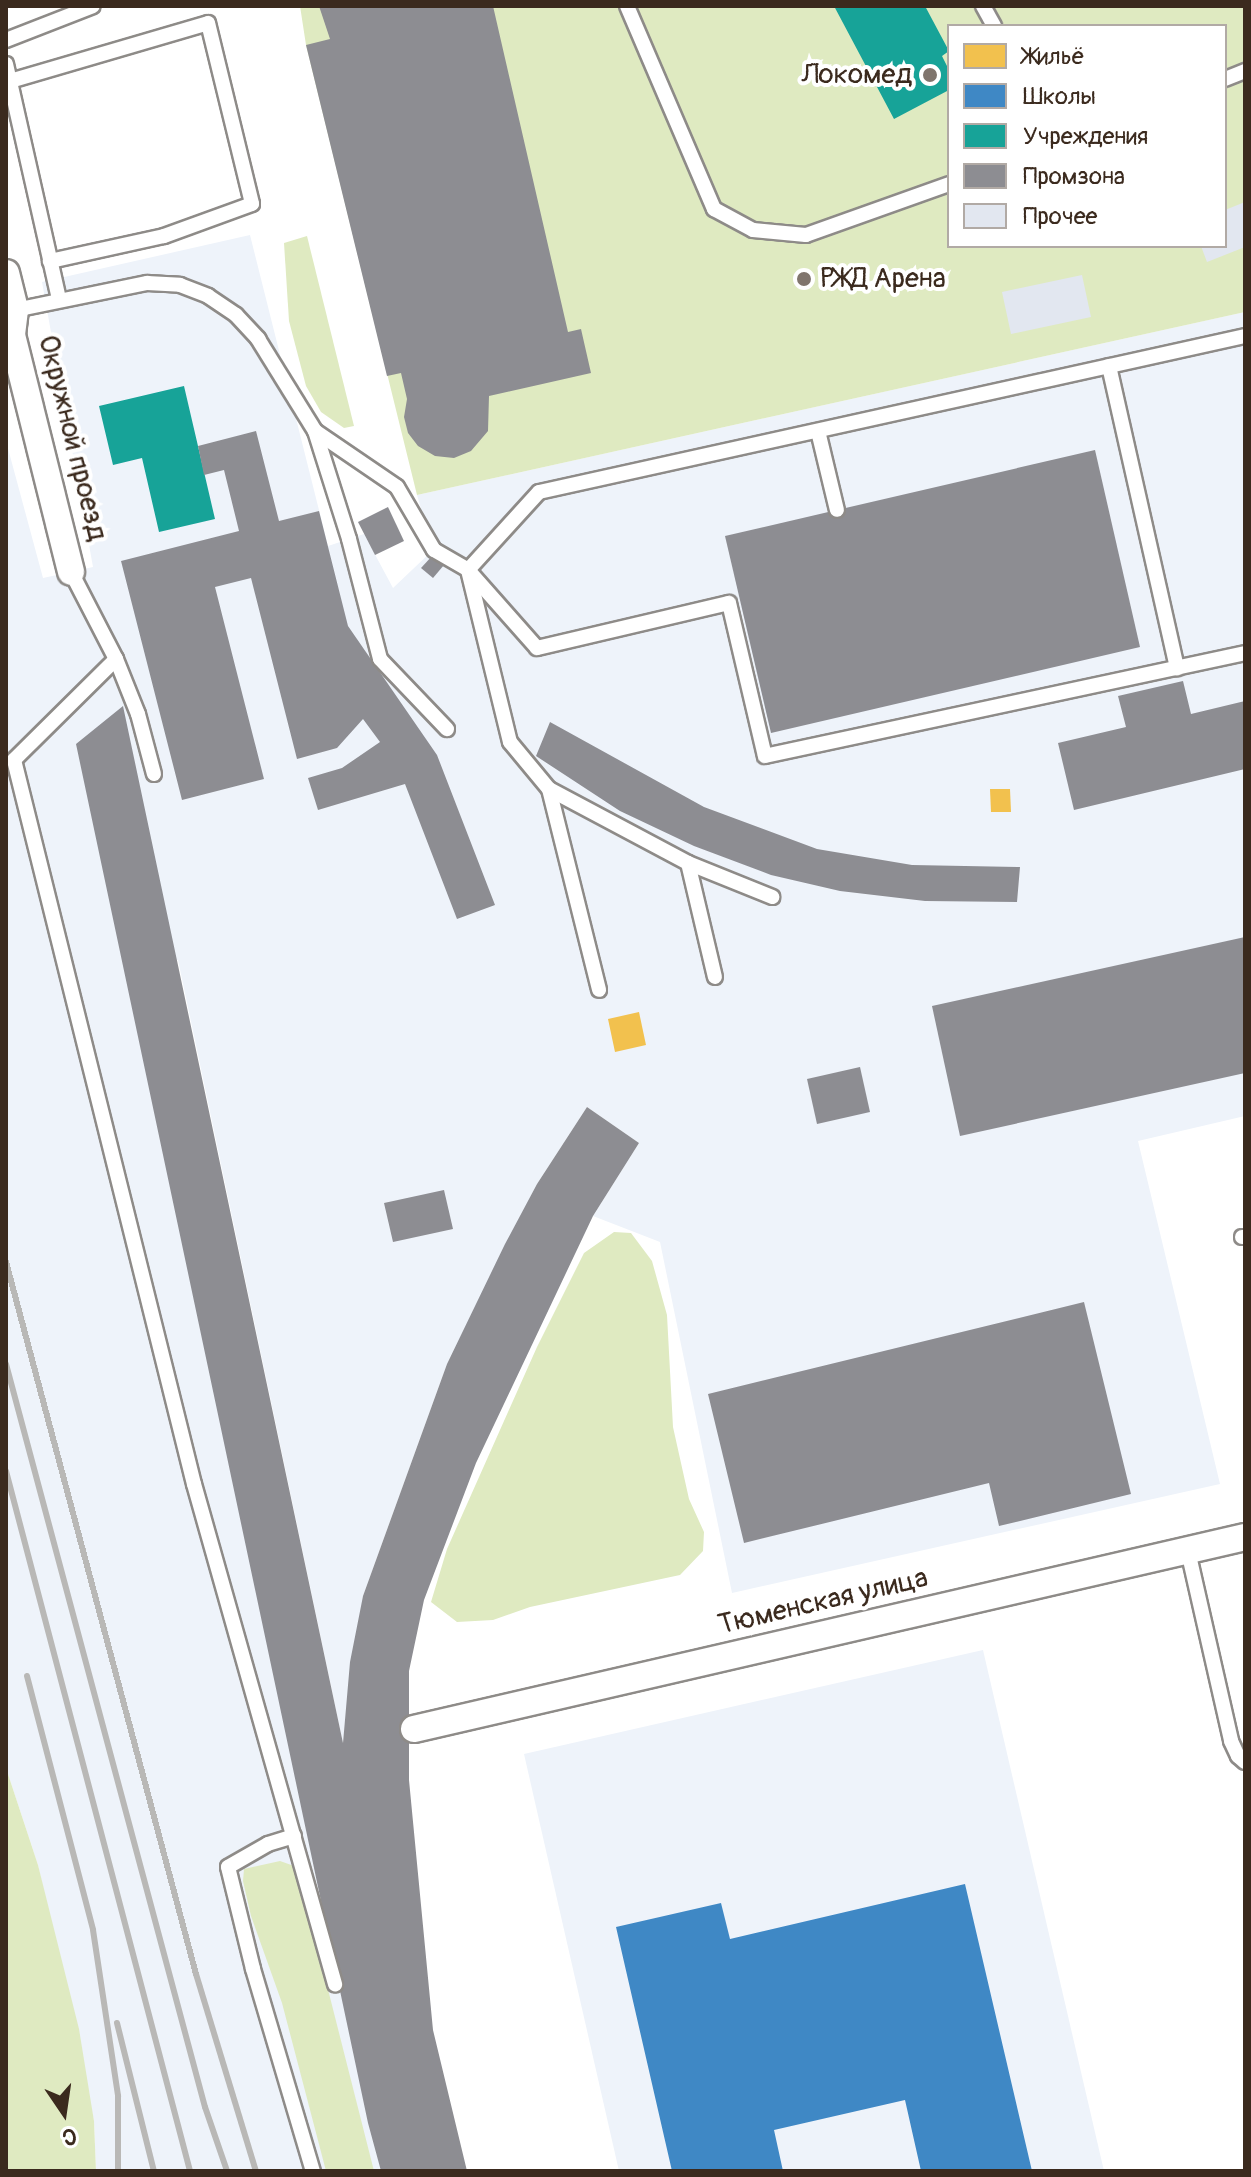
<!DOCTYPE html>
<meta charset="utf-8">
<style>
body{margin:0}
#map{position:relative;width:1251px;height:2177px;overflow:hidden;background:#fff;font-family:Pangolin,sans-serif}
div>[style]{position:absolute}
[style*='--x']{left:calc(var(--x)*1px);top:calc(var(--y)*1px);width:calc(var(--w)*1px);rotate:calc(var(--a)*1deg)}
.built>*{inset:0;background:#eef3fa}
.green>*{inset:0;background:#dfeac1}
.homes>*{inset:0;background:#f2c14e}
.schools>*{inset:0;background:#3f88c5}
.public>*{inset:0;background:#17a398}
.industry>*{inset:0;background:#8d8d92}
.building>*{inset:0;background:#e2e7f0}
.roads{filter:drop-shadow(2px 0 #8e8b88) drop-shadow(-2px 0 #8e8b88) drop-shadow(0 2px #8e8b88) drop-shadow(0 -2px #8e8b88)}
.lane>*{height:14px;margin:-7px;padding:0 7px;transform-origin:7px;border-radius:7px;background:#fff}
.street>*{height:26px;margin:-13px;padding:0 13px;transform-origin:13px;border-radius:13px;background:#fff}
.rail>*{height:6px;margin:-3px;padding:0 3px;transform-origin:3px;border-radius:3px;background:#b9b8b6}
.dots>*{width:22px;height:22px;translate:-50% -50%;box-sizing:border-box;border:4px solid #fff;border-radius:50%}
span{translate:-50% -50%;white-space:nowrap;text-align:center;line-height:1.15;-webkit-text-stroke:8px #fff;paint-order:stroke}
.poi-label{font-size:28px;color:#3b2a1e}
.right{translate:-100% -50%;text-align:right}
.left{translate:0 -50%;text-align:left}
.street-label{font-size:28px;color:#3b2a1e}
.frame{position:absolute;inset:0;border:8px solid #3b2a1e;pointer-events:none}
.legend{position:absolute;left:947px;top:24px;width:280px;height:224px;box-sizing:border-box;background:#fff;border:2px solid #b1aaa5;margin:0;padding:10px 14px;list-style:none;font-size:24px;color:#3b2a1e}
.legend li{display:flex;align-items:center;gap:16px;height:40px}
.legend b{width:40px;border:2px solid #b1aaa5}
.north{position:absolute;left:24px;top:2073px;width:80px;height:80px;-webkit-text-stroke:6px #fff;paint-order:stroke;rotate:167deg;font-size:22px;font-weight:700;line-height:32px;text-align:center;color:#3b2a1e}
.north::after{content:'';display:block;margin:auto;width:28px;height:36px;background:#3b2a1e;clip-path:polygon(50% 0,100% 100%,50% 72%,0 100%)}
</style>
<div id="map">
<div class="built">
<div style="clip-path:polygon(250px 235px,328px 546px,364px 534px,393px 588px,433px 550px,417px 495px,1245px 312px,1245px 1116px,1138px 1141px,1220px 1484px,732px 1593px,660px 1242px,593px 1216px,639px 1143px,587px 1107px,537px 1184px,447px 1364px,363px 1596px,343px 1743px,178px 960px,126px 971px,381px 2171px,96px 2171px,94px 2121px,38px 1865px,6px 1768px,6px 441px,43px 578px,93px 567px,42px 282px)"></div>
<div style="clip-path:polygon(983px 1650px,1104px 2171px,619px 2171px,524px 1754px)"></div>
</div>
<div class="green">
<div style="clip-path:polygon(evenodd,300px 6px,1245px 6px,1245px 312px,417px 495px,306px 45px,300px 6px,949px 26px,1225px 26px,1225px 246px,949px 246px,949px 26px)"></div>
<div style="clip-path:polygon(307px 236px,354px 426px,344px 428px,321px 412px,306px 386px,289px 321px,284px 243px)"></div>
<div style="clip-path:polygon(614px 1232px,631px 1233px,652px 1261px,667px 1315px,673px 1427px,689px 1499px,704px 1532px,703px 1551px,680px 1575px,530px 1607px,493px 1620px,457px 1622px,431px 1602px,447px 1549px,537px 1347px,584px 1253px)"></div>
<div style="clip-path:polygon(6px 1768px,38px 1865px,79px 2029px,94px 2121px,96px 2171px,6px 2171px)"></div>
<div style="clip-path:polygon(280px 1861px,297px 1867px,374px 2171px,326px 2171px,282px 2003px,251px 1916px,243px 1881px,244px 1869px)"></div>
</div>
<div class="homes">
<div style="clip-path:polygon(990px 789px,1010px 789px,1011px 812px,991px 812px)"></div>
<div style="clip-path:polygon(639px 1012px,646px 1045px,615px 1052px,608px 1019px)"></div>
</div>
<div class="schools">
<div style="clip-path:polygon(965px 1884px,1032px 2171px,921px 2171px,905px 2100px,774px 2130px,783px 2171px,672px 2171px,616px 1927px,721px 1903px,730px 1939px)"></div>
</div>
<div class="public">
<div style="clip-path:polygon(834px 6px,925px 6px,949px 51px,942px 56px,949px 70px,949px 90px,894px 119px)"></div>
<div style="clip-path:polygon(184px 386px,215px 519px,159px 532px,142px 458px,113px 465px,99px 406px)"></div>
</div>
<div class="industry">
<div style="clip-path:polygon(319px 6px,493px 6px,568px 332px,581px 329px,591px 373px,489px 396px,488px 431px,471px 451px,454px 458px,435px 456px,418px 446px,408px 433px,404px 417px,407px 399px,401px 373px,387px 376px,306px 45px,330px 39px)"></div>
<div style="clip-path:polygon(256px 431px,279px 521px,319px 511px,348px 626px,437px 755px,495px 905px,457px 919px,405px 784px,318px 810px,308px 778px,342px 768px,380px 742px,363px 719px,337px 748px,297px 759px,251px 578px,215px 587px,264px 779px,182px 800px,121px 561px,239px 531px,224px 470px,204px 475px,198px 446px)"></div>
<div style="clip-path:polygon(1095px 450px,1140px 647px,771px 733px,725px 536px)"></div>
<div style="clip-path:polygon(388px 507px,404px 541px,375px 555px,358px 522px)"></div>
<div style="clip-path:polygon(433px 555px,444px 565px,433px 578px,421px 568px)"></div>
<div style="clip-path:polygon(1183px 681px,1191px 714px,1245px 701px,1245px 769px,1074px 810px,1058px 743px,1126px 727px,1118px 696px)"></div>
<div style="clip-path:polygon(123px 706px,343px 1743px,350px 1662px,363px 1596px,447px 1364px,505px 1244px,537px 1184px,587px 1107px,639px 1143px,593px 1216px,476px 1463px,424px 1600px,409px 1671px,409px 1780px,433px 2030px,467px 2171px,381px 2171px,368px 2123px,76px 744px)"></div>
<div style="clip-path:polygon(550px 722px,704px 807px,817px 849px,912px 865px,1020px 867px,1017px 902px,925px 901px,840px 891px,771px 875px,694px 846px,620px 811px,536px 756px)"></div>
<div style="clip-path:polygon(1245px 937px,1245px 1073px,960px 1136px,932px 1006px)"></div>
<div style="clip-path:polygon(860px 1067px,870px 1112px,817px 1124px,807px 1079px)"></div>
<div style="clip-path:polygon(444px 1190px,453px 1229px,393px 1242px,384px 1203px)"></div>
<div style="clip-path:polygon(1084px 1302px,1131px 1494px,999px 1526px,989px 1483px,744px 1543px,708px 1394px)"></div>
</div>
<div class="building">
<div style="clip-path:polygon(1245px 202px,1245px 247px,1207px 262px,1201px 246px,1225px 246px,1225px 210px)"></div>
<div style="clip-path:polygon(1082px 275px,1091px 317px,1011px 334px,1002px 292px)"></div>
</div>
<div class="roads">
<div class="lane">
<div style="--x:627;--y:6;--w:221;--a:66.8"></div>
<div style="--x:714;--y:209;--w:44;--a:28.3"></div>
<div style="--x:753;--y:230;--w:53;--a:5.4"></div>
<div style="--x:806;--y:235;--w:152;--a:-19.6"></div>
<div style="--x:983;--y:6;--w:23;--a:61"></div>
<div style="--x:6;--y:40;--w:93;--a:-21.3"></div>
<div style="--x:6;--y:64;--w:242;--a:77.3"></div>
<div style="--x:1225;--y:79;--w:22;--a:-22"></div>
<div style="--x:10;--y:81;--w:206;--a:-16.3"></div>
<div style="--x:208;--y:23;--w:186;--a:76.3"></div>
<div style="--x:252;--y:204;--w:94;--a:160"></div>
<div style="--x:164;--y:236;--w:117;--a:167.6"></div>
<div style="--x:15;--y:310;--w:135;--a:-11.6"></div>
<div style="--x:147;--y:283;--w:33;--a:3"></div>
<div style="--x:180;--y:285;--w:30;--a:21"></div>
<div style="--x:208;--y:296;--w:34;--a:34"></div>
<div style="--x:236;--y:315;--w:33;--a:47"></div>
<div style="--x:258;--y:339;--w:108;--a:58.2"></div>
<div style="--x:315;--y:431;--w:99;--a:34.3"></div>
<div style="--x:397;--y:487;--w:73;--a:59.6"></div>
<div style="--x:434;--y:550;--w:39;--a:30"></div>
<div style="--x:468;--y:570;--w:177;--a:76.3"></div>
<div style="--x:510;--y:742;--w:61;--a:50.3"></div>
<div style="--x:549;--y:789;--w:207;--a:76"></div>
<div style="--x:1245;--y:336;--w:723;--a:167.54"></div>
<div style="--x:539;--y:492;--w:105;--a:132.3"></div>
<div style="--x:468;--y:570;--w:104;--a:48.5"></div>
<div style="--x:537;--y:648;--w:197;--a:-13.2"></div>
<div style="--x:729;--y:603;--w:157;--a:76.8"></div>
<div style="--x:765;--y:756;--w:491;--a:-12.1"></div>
<div style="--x:1109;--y:366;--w:310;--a:77.3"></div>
<div style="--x:315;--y:431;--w:113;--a:72.5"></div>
<div style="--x:349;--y:539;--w:124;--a:75.5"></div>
<div style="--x:380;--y:659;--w:97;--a:46.3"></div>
<div style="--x:818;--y:431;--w:81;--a:76.5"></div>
<div style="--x:71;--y:572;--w:98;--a:62.7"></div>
<div style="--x:116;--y:659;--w:59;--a:68.2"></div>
<div style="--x:138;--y:714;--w:62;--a:75.1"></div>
<div style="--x:116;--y:659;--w:144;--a:135.3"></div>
<div style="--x:14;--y:760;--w:746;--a:76.04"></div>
<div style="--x:194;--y:1484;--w:520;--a:74.25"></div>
<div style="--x:549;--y:789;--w:157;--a:28"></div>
<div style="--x:688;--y:863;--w:91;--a:22"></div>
<div style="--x:688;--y:863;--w:117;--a:76.7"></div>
<div style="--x:1242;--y:1237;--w:3;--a:0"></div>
<div style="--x:1188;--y:1551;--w:195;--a:77.2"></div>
<div style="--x:1231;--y:1741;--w:17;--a:65"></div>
<div style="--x:1238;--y:1756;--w:9;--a:41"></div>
<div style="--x:294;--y:1836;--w:27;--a:163"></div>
<div style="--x:268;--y:1844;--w:46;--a:150.1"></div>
<div style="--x:228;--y:1867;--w:105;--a:76.2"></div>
<div style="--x:253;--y:1969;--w:211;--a:73.5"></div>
</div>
<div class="street">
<div style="--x:6;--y:273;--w:38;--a:76"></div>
<div style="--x:15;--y:310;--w:25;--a:97"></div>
<div style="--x:12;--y:335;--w:244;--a:76"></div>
<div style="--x:414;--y:1729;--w:853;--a:-13.01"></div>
</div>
</div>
<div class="rail">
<div style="--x:6;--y:1262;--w:737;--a:75.06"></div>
<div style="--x:196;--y:1974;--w:206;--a:73.1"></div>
<div style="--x:6;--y:1364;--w:769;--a:75.01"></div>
<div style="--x:205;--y:2107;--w:68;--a:71"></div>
<div style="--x:6;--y:1471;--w:724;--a:75.27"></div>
<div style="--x:27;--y:1676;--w:262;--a:75.4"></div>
<div style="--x:93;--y:1930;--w:168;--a:81.4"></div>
<div style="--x:118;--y:2096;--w:75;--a:90"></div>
<div style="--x:117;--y:2023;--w:153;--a:76"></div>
</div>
<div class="dots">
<div style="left:930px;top:75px;background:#80756d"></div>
<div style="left:804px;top:279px;background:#80756d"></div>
</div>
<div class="poi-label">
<span class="right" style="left:912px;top:75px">Локомед</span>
<span class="left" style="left:820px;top:279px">РЖД Арена</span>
</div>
<div class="street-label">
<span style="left:72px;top:438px;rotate:76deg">Окружной проезд</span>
<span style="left:823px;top:1602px;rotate:-13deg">Тюменская улица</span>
</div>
<div class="frame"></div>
<ul class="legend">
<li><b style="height:22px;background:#f2c14e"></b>Жильё</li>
<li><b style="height:22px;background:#3f88c5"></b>Школы</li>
<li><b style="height:22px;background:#17a398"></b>Учреждения</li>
<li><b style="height:22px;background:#8d8d92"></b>Промзона</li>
<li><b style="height:22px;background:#e2e7f0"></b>Прочее</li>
</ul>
<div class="north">С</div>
</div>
